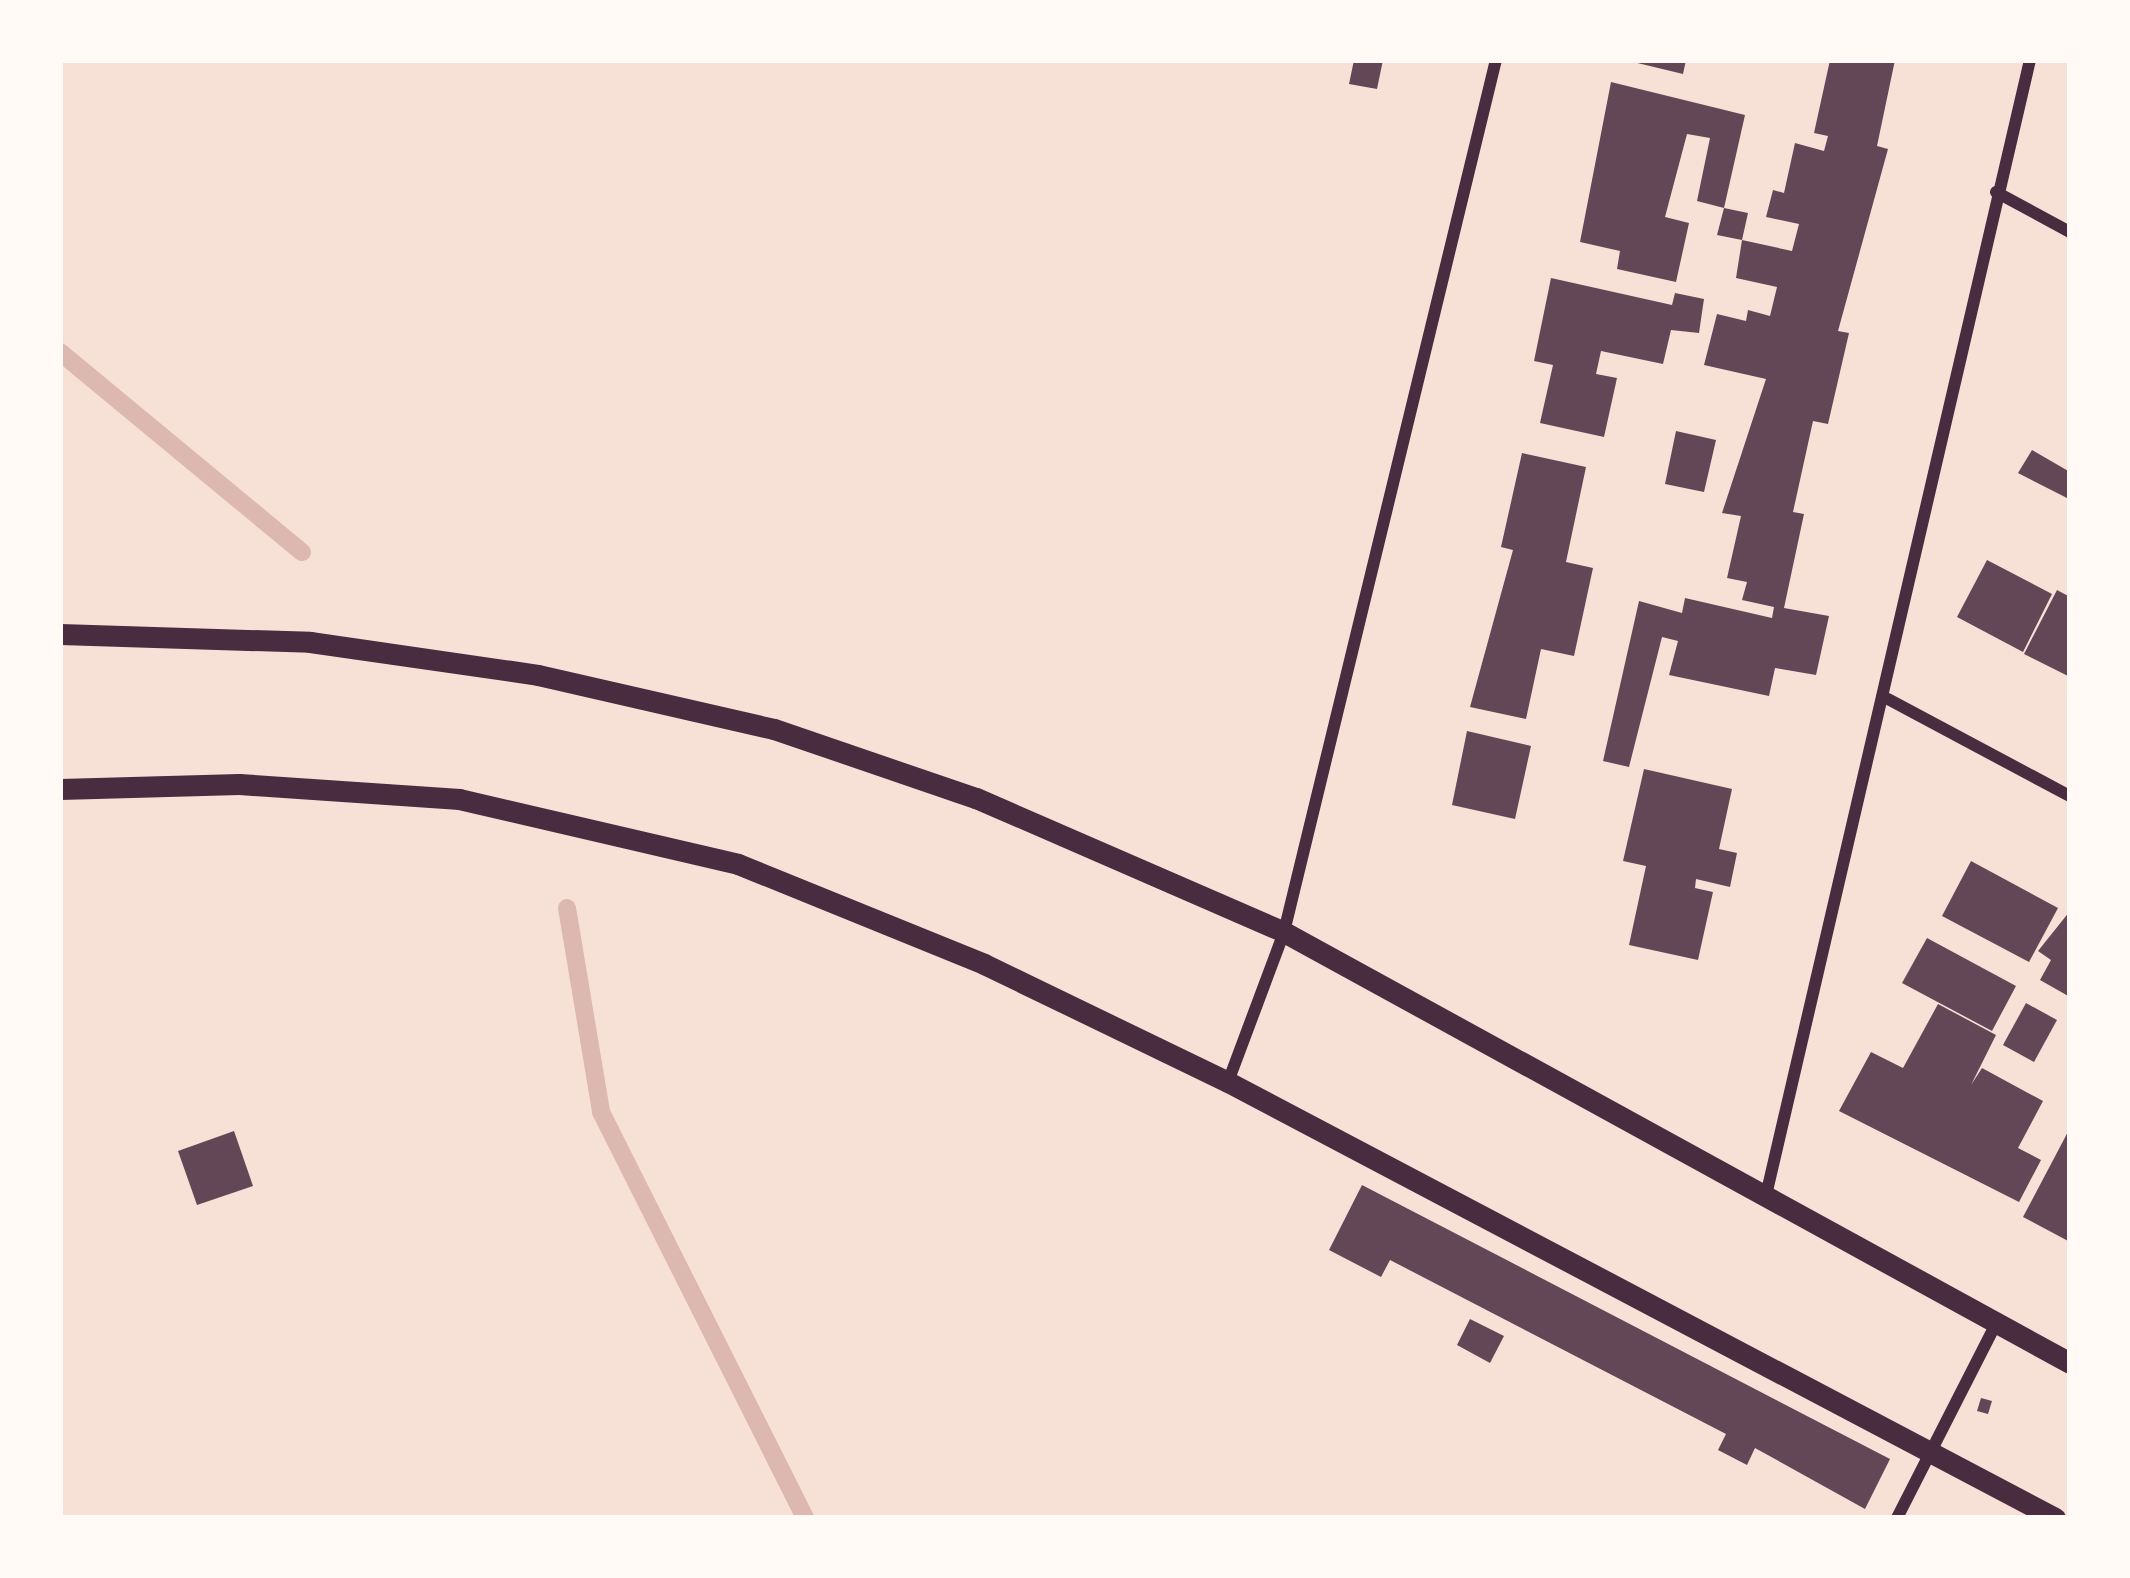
<!DOCTYPE html>
<style>
body{margin:0}
#map{position:relative;width:2130px;height:1578px;overflow:hidden;background:#f7e1d7;font-family:"Archivo Narrow",sans-serif}
div>[style]{position:absolute}
[style*='--x']{left:calc(var(--x)*1px);top:calc(var(--y)*1px);width:calc(var(--w)*1px);rotate:calc(var(--a)*1deg)}
.stream>*{height:18px;margin:-9px;padding:0 9px;transform-origin:9px;border-radius:9px;background:#dcb8b0}
.building>*{inset:0;background:#644757}
.minor>*{height:12px;margin:-6px;padding:0 6px;transform-origin:6px;border-radius:6px;background:#4a2c40}
.tertiary>*{height:21px;margin:-10.5px;padding:0 10.5px;transform-origin:10.5px;border-radius:10.5px;background:#4a2c40}
span{translate:-50% -50%;white-space:nowrap;text-align:center;line-height:1.15;-webkit-text-stroke:10px #fffaf5;paint-order:stroke}
.frame{position:absolute;inset:0;border:63px solid #fffaf5;pointer-events:none}
</style>
<div id="map">
<div class="stream">
<div style="--x:60;--y:352;--w:314;--a:39.6"></div>
<div style="--x:567;--y:908;--w:207;--a:80.5"></div>
<div style="--x:601;--y:1112;--w:454;--a:63.3"></div>
</div>
<div class="building">
<div style="clip-path:polygon(1354px 60px,1383px 60px,1377px 89px,1349px 84px)"></div>
<div style="clip-path:polygon(1625px 60px,1686px 60px,1683px 74px)"></div>
<div style="clip-path:polygon(1830px 60px,1895px 60px,1877px 146px,1888px 149px,1838px 331px,1849px 333px,1828px 424px,1813px 421px,1793px 512px,1804px 514px,1784px 608px,1829px 616px,1816px 675px,1775px 668px,1769px 696px,1669px 675px,1678px 641px,1662px 637px,1629px 767px,1603px 761px,1639px 601px,1682px 613px,1685px 598px,1772px 618px,1774px 607px,1742px 600px,1747px 582px,1727px 578px,1741px 516px,1722px 513px,1766px 379px,1704px 365px,1717px 314px,1746px 321px,1748px 310px,1770px 316px,1777px 287px,1736px 278px,1742px 240px,1792px 251px,1799px 224px,1766px 217px,1773px 190px,1784px 193px,1795px 143px,1824px 151px,1828px 136px,1814px 133px)"></div>
<div style="clip-path:polygon(1611px 82px,1745px 115px,1724px 208px,1748px 213px,1742px 240px,1717px 235px,1724px 208px,1697px 201px,1710px 138px,1687px 134px,1665px 217px,1689px 223px,1676px 282px,1617px 269px,1620px 251px,1580px 242px)"></div>
<div style="clip-path:polygon(1551px 278px,1672px 305px,1675px 293px,1704px 299px,1699px 333px,1671px 330px,1663px 364px,1601px 351px,1596px 374px,1617px 378px,1604px 437px,1540px 423px,1553px 365px,1534px 361px)"></div>
<div style="clip-path:polygon(1676px 431px,1716px 440px,1704px 492px,1665px 484px)"></div>
<div style="clip-path:polygon(2032px 450px,2070px 472px,2067px 498px,2018px 473px)"></div>
<div style="clip-path:polygon(1522px 453px,1586px 467px,1566px 562px,1593px 568px,1574px 656px,1541px 649px,1526px 719px,1470px 707px,1513px 550px,1501px 547px)"></div>
<div style="clip-path:polygon(1987px 560px,2052px 594px,2023px 652px,1957px 617px)"></div>
<div style="clip-path:polygon(2057px 590px,2070px 597px,2070px 677px,2024px 654px)"></div>
<div style="clip-path:polygon(1467px 731px,1531px 746px,1515px 819px,1452px 805px)"></div>
<div style="clip-path:polygon(1644px 769px,1732px 789px,1719px 849px,1737px 853px,1730px 887px,1696px 879px,1695px 888px,1713px 892px,1698px 960px,1629px 945px,1646px 866px,1623px 861px)"></div>
<div style="clip-path:polygon(1971px 861px,2058px 908px,2029px 962px,1942px 916px)"></div>
<div style="clip-path:polygon(2070px 911px,2070px 997px,2040px 980px,2051px 960px,2038px 951px)"></div>
<div style="clip-path:polygon(1927px 938px,2016px 986px,1992px 1031px,1902px 983px)"></div>
<div style="clip-path:polygon(2026px 1003px,2057px 1020px,2034px 1062px,2003px 1045px)"></div>
<div style="clip-path:polygon(1938px 1004px,1996px 1035px,1971px 1085px,1982px 1068px,2043px 1101px,2018px 1148px,2041px 1160px,2019px 1202px,1839px 1111px,1871px 1052px,1903px 1068px)"></div>
<div style="clip-path:polygon(2070px 1128px,2070px 1242px,2023px 1217px)"></div>
<div style="clip-path:polygon(234px 1131px,253px 1186px,197px 1205px,178px 1151px)"></div>
<div style="clip-path:polygon(1362px 1185px,1890px 1459px,1865px 1509px,1755px 1448px,1747px 1465px,1718px 1450px,1726px 1434px,1390px 1260px,1381px 1277px,1329px 1250px)"></div>
<div style="clip-path:polygon(1470px 1319px,1504px 1336px,1490px 1363px,1457px 1345px)"></div>
<div style="clip-path:polygon(1981px 1398px,1992px 1401px,1988px 1414px,1977px 1411px)"></div>
</div>
<div class="minor">
<div style="--x:1996;--y:192;--w:84;--a:28.4"></div>
<div style="--x:1888;--y:699;--w:206;--a:28.1"></div>
<div style="--x:1228;--y:1082;--w:160;--a:-69.5"></div>
<div style="--x:1284;--y:932;--w:897;--a:-76.34"></div>
<div style="--x:1767;--y:1191;--w:1161;--a:-76.91"></div>
<div style="--x:1897;--y:1518;--w:220;--a:-63"></div>
</div>
<div class="tertiary">
<div style="--x:60;--y:634;--w:250;--a:1.8"></div>
<div style="--x:310;--y:642;--w:230;--a:8.2"></div>
<div style="--x:538;--y:675;--w:242;--a:12.9"></div>
<div style="--x:774;--y:729;--w:213;--a:18.9"></div>
<div style="--x:976;--y:798;--w:336;--a:23.5"></div>
<div style="--x:1284;--y:932;--w:896;--a:28.74"></div>
<div style="--x:60;--y:789;--w:179;--a:-1.6"></div>
<div style="--x:239;--y:784;--w:221;--a:3.9"></div>
<div style="--x:459;--y:799;--w:286;--a:13.1"></div>
<div style="--x:738;--y:864;--w:266;--a:22.1"></div>
<div style="--x:984;--y:964;--w:271;--a:25.8"></div>
<div style="--x:1228;--y:1082;--w:935;--a:27.8"></div>
</div>
<div class="frame"></div>
</div>
